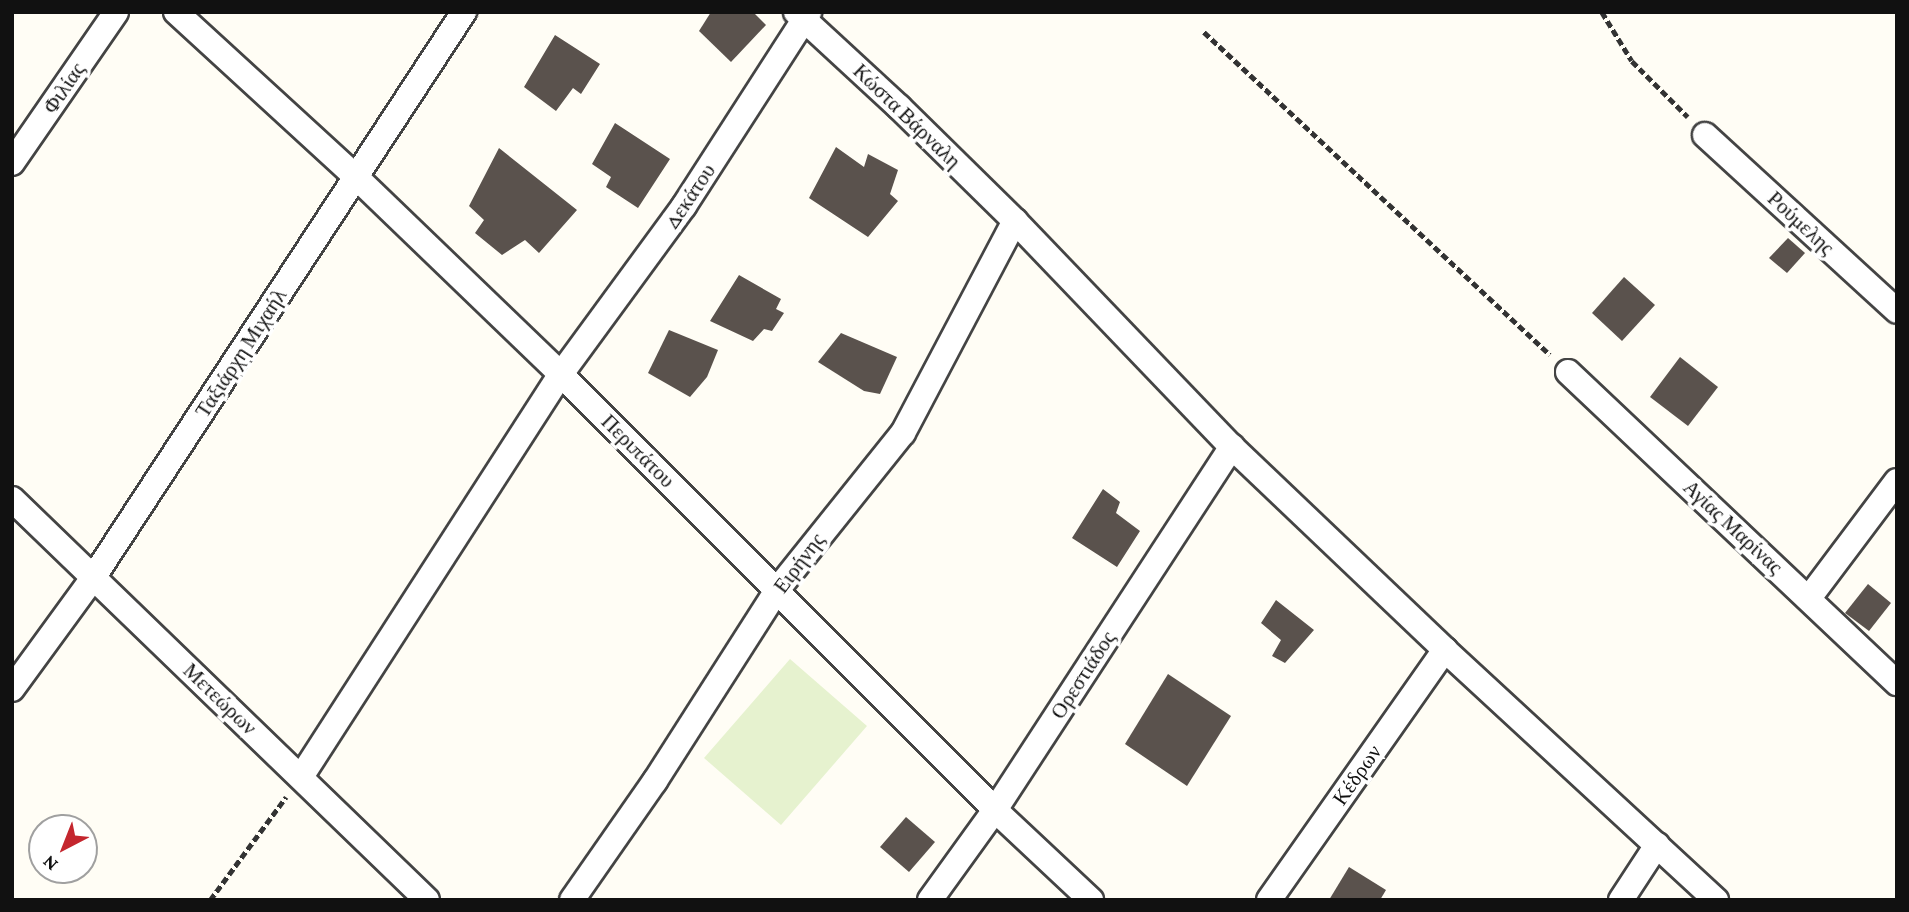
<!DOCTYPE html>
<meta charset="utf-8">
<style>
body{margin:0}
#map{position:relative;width:1909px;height:912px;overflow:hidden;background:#fffdf5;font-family:"Crimson Pro",serif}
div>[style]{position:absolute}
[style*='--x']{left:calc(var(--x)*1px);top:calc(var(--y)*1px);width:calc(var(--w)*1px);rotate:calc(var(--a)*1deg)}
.pitch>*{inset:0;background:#e6f2cf}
.building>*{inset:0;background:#5a524d}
.path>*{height:4.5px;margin-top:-2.25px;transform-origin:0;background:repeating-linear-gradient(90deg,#333 0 7px,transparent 0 10.5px)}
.roads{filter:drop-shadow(2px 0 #444) drop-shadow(-2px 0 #444) drop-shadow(0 2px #444) drop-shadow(0 -2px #444)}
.minor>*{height:24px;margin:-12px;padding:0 12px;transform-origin:12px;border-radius:12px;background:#fff}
span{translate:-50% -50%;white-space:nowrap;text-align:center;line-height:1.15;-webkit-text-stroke:7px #fff;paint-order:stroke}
.street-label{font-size:21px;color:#111}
.frame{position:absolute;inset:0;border:14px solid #111;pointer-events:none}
.north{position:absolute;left:28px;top:814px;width:70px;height:70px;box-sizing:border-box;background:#fff;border:2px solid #a0a0a0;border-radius:50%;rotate:222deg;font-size:19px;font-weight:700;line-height:28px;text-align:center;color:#111}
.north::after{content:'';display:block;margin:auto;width:24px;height:32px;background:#c4262e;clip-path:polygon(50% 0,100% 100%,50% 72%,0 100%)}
</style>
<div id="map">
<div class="pitch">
<div style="clip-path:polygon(790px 659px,867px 726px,781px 825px,704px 758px)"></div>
</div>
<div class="building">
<div style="clip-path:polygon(711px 12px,753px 12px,766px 25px,731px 62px,699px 31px)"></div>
<div style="clip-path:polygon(555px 35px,600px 64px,581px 94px,573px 88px,556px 111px,524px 87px)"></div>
<div style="clip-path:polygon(615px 123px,670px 159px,638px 208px,606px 187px,611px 177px,592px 164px)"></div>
<div style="clip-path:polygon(836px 147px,864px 167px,868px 154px,898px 170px,890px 194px,898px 201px,868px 237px,809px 198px)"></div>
<div style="clip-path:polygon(499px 148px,577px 210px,539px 253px,525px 240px,502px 255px,475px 233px,484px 220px,469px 206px)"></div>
<div style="clip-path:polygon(1788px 238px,1805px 253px,1787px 273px,1769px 258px)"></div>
<div style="clip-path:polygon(739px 275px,781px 299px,776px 309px,784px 313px,772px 331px,764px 329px,753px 341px,710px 321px)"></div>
<div style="clip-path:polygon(1624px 277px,1655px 305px,1622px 341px,1592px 313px)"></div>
<div style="clip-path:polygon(669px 330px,718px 350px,707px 377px,690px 397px,648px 373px)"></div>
<div style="clip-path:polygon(841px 333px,897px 357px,880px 394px,864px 391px,818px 362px)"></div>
<div style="clip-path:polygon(1680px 357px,1718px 387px,1688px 426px,1650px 397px)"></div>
<div style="clip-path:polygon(1103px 489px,1120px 502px,1116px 513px,1140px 531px,1117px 567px,1072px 538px)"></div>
<div style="clip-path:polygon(1868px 584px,1891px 603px,1869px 631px,1845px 613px)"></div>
<div style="clip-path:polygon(1276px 600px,1314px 630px,1285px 663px,1272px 656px,1281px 640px,1261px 623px)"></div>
<div style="clip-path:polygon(1168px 674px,1231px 716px,1187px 786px,1125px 744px)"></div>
<div style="clip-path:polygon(906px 817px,935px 842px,909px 872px,880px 847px)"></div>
<div style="clip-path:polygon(1349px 867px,1386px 890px,1380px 900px,1329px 900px)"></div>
</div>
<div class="path">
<div style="--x:1602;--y:12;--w:57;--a:58.5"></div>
<div style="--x:1632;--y:61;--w:79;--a:45"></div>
<div style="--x:1204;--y:32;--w:473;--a:43"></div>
<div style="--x:210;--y:900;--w:128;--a:-53.6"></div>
</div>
<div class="roads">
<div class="minor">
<div style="--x:176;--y:12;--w:244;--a:42.5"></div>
<div style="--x:356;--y:177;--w:284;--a:43.9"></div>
<div style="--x:561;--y:374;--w:615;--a:45.13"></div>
<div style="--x:995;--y:810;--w:132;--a:43.2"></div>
<div style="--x:796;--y:12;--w:140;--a:42.7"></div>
<div style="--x:899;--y:107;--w:163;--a:44.5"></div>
<div style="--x:1015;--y:221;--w:313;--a:46.2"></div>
<div style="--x:1232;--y:447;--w:294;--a:43.6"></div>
<div style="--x:1445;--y:650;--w:369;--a:42.7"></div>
<div style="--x:1705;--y:135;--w:260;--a:42.5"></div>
<div style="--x:12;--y:163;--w:183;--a:-55.4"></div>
<div style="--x:1568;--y:372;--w:453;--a:43.4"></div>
<div style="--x:12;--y:499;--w:577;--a:44.02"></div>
<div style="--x:1809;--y:598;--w:146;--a:-53.1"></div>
<div style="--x:12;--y:689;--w:137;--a:-53.9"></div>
<div style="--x:93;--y:578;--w:677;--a:-56.76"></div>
<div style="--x:301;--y:777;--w:480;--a:-57.2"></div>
<div style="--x:561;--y:374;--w:208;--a:-53.8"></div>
<div style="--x:684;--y:206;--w:231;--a:-57.2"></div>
<div style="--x:572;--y:900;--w:145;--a:-55.1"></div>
<div style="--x:655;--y:781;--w:227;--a:-57.4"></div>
<div style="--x:777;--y:590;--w:201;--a:-51.3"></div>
<div style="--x:903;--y:433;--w:240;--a:-62.2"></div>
<div style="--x:930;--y:900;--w:111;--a:-54.2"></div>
<div style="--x:995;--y:810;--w:434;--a:-56.9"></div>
<div style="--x:1269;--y:900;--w:306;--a:-54.9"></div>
<div style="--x:1621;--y:900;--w:66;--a:-56.8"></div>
</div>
</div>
<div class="street-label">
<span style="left:64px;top:88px;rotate:-56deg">Φιλίας</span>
<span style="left:907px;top:116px;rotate:44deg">Κώστα Βάρναλη</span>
<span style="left:690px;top:196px;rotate:-56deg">Δεκάτου</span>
<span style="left:1801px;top:223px;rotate:43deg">Ρούμελης</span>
<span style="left:241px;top:353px;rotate:-57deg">Ταξιάρχη Μιχαήλ</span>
<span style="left:638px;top:451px;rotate:45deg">Περιπάτου</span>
<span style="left:1733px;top:527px;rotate:43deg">Αγίας Μαρίνας</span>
<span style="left:799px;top:563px;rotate:-53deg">Ειρήνης</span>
<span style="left:1083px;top:675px;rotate:-57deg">Ορεστιάδος</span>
<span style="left:220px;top:699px;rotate:44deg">Μετεώρων</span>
<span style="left:1357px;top:775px;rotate:-55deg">Κέδρων</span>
</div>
<div class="frame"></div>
<div class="north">N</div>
</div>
